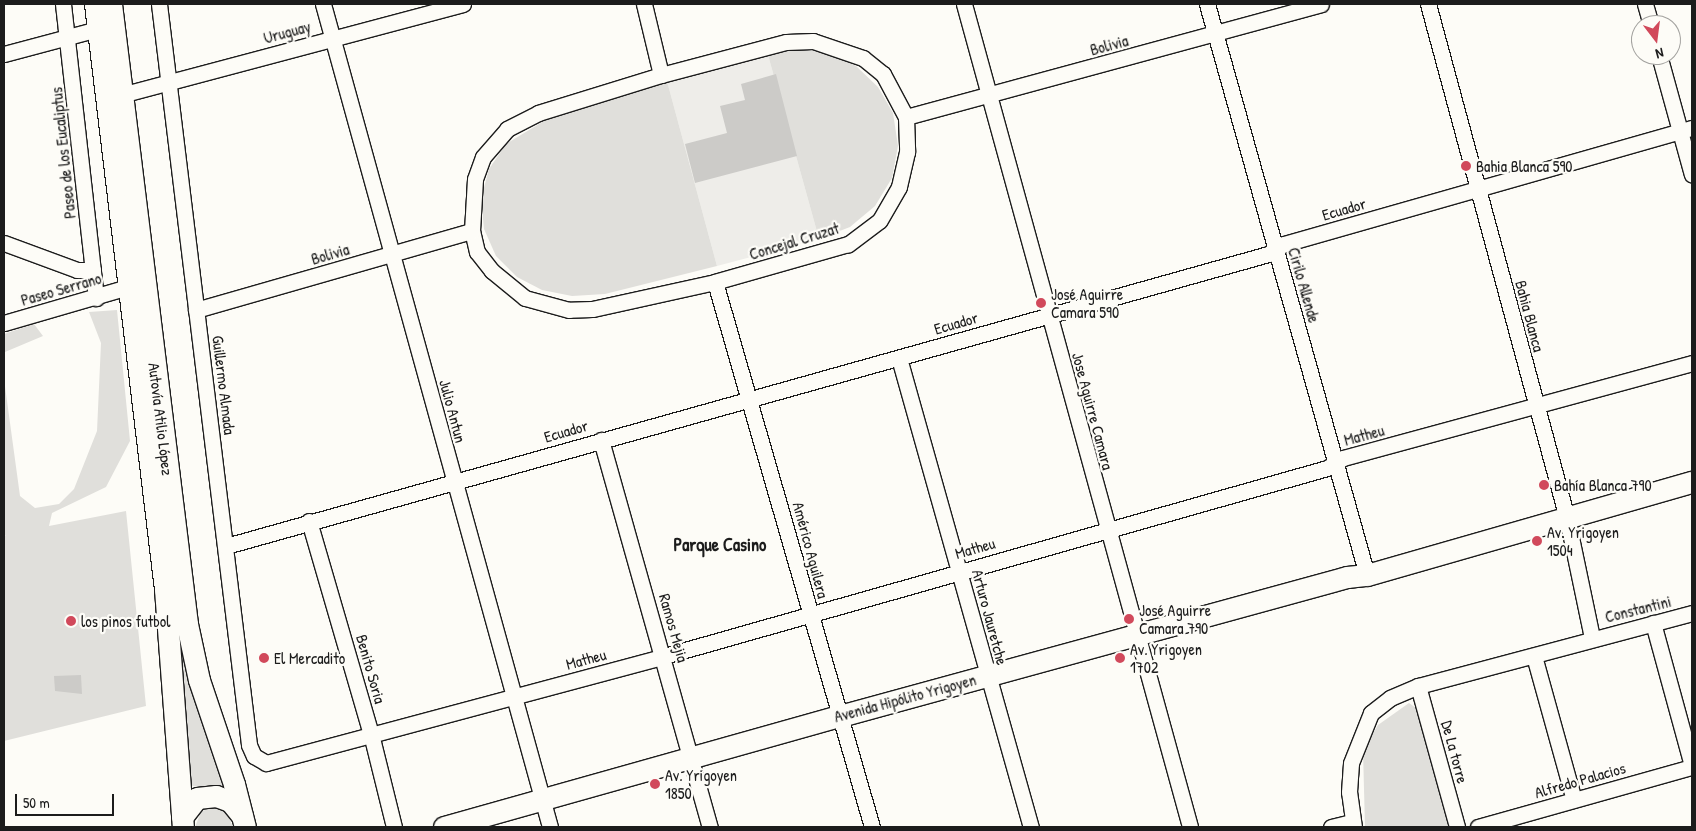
<!DOCTYPE html>
<meta charset="utf-8">
<style>
body{margin:0}
#map{position:relative;width:1696px;height:831px;overflow:hidden;background:#fdfcf7;font-family:"Patrick Hand",sans-serif}
div>[style]{position:absolute}
[style*='--x']{left:calc(var(--x)*1px);top:calc(var(--y)*1px);width:calc(var(--w)*1px);rotate:calc(var(--a)*1deg)}
.built>*{inset:0;background:#eeede9}
.green>*{inset:0;background:#e0dfdb}
.building>*{inset:0;background:#cccbc8}
.roads{filter:drop-shadow(1px 0 #1c1c1c) drop-shadow(-1px 0 #1c1c1c) drop-shadow(0 1px #1c1c1c) drop-shadow(0 -1px #1c1c1c)}
.street>*{height:15px;margin:-7.5px;padding:0 7.5px;transform-origin:7.5px;border-radius:7.5px;background:#fdfcf7}
.secondary>*{height:21px;margin:-10.5px;padding:0 10.5px;transform-origin:10.5px;border-radius:10.5px;background:#fdfcf7}
.dots>*{width:14px;height:14px;translate:-50% -50%;box-sizing:border-box;border:2px solid #fdfcf7;border-radius:50%}
span{translate:-50% -50%;white-space:nowrap;text-align:center;line-height:1.15;-webkit-text-stroke:4.5px #fdfcf7;paint-order:stroke}
.street-label{font-size:16px;color:#1c1c1c}
.poi-label{font-size:16px;color:#1c1c1c}
.left{translate:0 -50%;text-align:left}
.neighbourhood-label{font-size:18px;color:#1c1c1c;font-weight:700}
.frame{position:absolute;inset:0;border:5px solid #1c1c1c;pointer-events:none}
.north{position:absolute;left:1631px;top:15px;width:50px;height:50px;box-sizing:border-box;background:#fdfcf7;border:1px solid #a3a29f;border-radius:50%;rotate:165deg;font-size:14px;font-weight:700;line-height:20px;text-align:center;color:#1c1c1c}
.north::after{content:'';display:block;margin:auto;width:18px;height:22px;background:#d1495b;clip-path:polygon(50% 0,100% 100%,50% 72%,0 100%)}
.scale{position:absolute;left:15px;top:794px;width:99px;height:22px;box-sizing:border-box;border:2px solid #1c1c1c;border-top:0;padding-left:6px;font-size:15px;line-height:18px;white-space:nowrap;color:#1c1c1c;-webkit-text-stroke:4px #fdfcf7;paint-order:stroke}
</style>
<div id="map">
<div class="built">
<div style="clip-path:polygon(768px 55px,819px 239px,717px 266px,667px 81px)"></div>
</div>
<div class="green">
<div style="clip-path:polygon(798px 49px,828px 53px,856px 66px,878px 87px,893px 113px,898px 146px,892px 178px,875px 206px,850px 227px,819px 239px,768px 55px)"></div>
<div style="clip-path:polygon(667px 81px,717px 266px,605px 294px,572px 296px,542px 290px,517px 277px,496px 256px,484px 229px,481px 199px,489px 169px,506px 144px,554px 115px)"></div>
<div style="clip-path:polygon(117px 310px,130px 441px,106px 487px,52px 513px,49px 526px,126px 511px,146px 706px,4px 741px,4px 536px,6px 535px,4px 535px,4px 379px,20px 496px,35px 508px,59px 504px,74px 489px,97px 431px,101px 343px,89px 312px)"></div>
<div style="clip-path:polygon(34px 324px,43px 336px,5px 352px,4px 374px,4px 334px)"></div>
<div style="clip-path:polygon(179px 640px,202px 713px,228px 792px,188px 785px)"></div>
<div style="clip-path:polygon(1409px 703px,1416px 708px,1450px 827px,1365px 827px,1363px 750px,1378px 725px)"></div>
<div style="clip-path:polygon(211px 807px,227px 813px,233px 827px,195px 827px,201px 812px)"></div>
</div>
<div class="building">
<div style="clip-path:polygon(776px 74px,797px 156px,695px 183px,685px 144px,727px 133px,720px 106px,745px 100px,741px 84px)"></div>
<div style="clip-path:polygon(81px 675px,82px 694px,55px 691px,54px 676px)"></div>
</div>
<div class="roads">
<div class="street">
<div style="--x:63;--y:4;--w:296;--a:83.6"></div>
<div style="--x:159;--y:4;--w:746;--a:83.07"></div>
<div style="--x:249;--y:745;--w:12;--a:66"></div>
<div style="--x:254;--y:756;--w:14;--a:30"></div>
<div style="--x:266;--y:763;--w:412;--a:-15"></div>
<div style="--x:664;--y:656;--w:689;--a:-15.83"></div>
<div style="--x:1327;--y:468;--w:19;--a:-32"></div>
<div style="--x:1343;--y:458;--w:362;--a:-15.2"></div>
<div style="--x:323;--y:4;--w:854;--a:74.58"></div>
<div style="--x:644;--y:4;--w:73;--a:76.5"></div>
<div style="--x:964;--y:4;--w:853;--a:74.64"></div>
<div style="--x:1207;--y:4;--w:593;--a:74.35"></div>
<div style="--x:1428;--y:4;--w:532;--a:74.87"></div>
<div style="--x:1567;--y:518;--w:123;--a:78.2"></div>
<div style="--x:1645;--y:4;--w:22;--a:74"></div>
<div style="--x:813;--y:41;--w:53;--a:18.8"></div>
<div style="--x:863;--y:58;--w:26;--a:39"></div>
<div style="--x:883;--y:74;--w:49;--a:61.9"></div>
<div style="--x:906;--y:117;--w:35;--a:88"></div>
<div style="--x:907;--y:152;--w:36;--a:103"></div>
<div style="--x:899;--y:187;--w:39;--a:120"></div>
<div style="--x:879;--y:221;--w:39;--a:143"></div>
<div style="--x:848;--y:244;--w:138;--a:164.1"></div>
<div style="--x:715;--y:282;--w:126;--a:167.6"></div>
<div style="--x:592;--y:309;--w:23;--a:178"></div>
<div style="--x:569;--y:310;--w:46;--a:-164.7"></div>
<div style="--x:525;--y:298;--w:43;--a:-140.7"></div>
<div style="--x:492;--y:271;--w:24;--a:-128"></div>
<div style="--x:477;--y:252;--w:22;--a:-103"></div>
<div style="--x:472;--y:231;--w:52;--a:-86.7"></div>
<div style="--x:475;--y:179;--w:23;--a:-70"></div>
<div style="--x:483;--y:157;--w:37;--a:-49"></div>
<div style="--x:507;--y:129;--w:35;--a:-27"></div>
<div style="--x:538;--y:113;--w:129;--a:-17.2"></div>
<div style="--x:661;--y:75;--w:129;--a:-14.8"></div>
<div style="--x:786;--y:42;--w:27;--a:-2"></div>
<div style="--x:4;--y:54;--w:97;--a:-14.9"></div>
<div style="--x:1659;--y:55;--w:124;--a:74.6"></div>
<div style="--x:121;--y:95;--w:354;--a:-14.9"></div>
<div style="--x:906;--y:117;--w:430;--a:-15.2"></div>
<div style="--x:4;--y:243;--w:78;--a:20.3"></div>
<div style="--x:77;--y:270;--w:16;--a:0"></div>
<div style="--x:715;--y:282;--w:567;--a:73.93"></div>
<div style="--x:196;--y:310;--w:287;--a:-16"></div>
<div style="--x:4;--y:323;--w:129;--a:-16.2"></div>
<div style="--x:899;--y:358;--w:487;--a:74.3"></div>
<div style="--x:601;--y:440;--w:402;--a:74.3"></div>
<div style="--x:309;--y:521;--w:222;--a:73.8"></div>
<div style="--x:371;--y:734;--w:96;--a:76.1"></div>
<div style="--x:226;--y:546;--w:1082;--a:-15.65"></div>
<div style="--x:1268;--y:254;--w:19;--a:-32"></div>
<div style="--x:1284;--y:244;--w:424;--a:-15.9"></div>
<div style="--x:1653;--y:623;--w:148;--a:74.7"></div>
<div style="--x:1534;--y:656;--w:149;--a:74.5"></div>
<div style="--x:1418;--y:686;--w:146;--a:74.5"></div>
<div style="--x:1331;--y:827;--w:21;--a:-14"></div>
<div style="--x:1354;--y:827;--w:35;--a:-98"></div>
<div style="--x:1349;--y:792;--w:29;--a:-86"></div>
<div style="--x:1351;--y:763;--w:54;--a:-68.2"></div>
<div style="--x:1371;--y:713;--w:24;--a:-38"></div>
<div style="--x:1390;--y:698;--w:30;--a:-23"></div>
<div style="--x:1418;--y:686;--w:284;--a:-14.9"></div>
<div style="--x:1478;--y:827;--w:222;--a:-15.7"></div>
</div>
<div class="secondary">
<div style="--x:95;--y:4;--w:589;--a:83.18"></div>
<div style="--x:165;--y:589;--w:239;--a:85.7"></div>
<div style="--x:111;--y:4;--w:625;--a:83.01"></div>
<div style="--x:187;--y:624;--w:57;--a:77.9"></div>
<div style="--x:199;--y:680;--w:110;--a:71.4"></div>
<div style="--x:234;--y:784;--w:44;--a:75.7"></div>
<div style="--x:182;--y:817;--w:24;--a:-52"></div>
<div style="--x:197;--y:798;--w:19;--a:-6"></div>
<div style="--x:216;--y:796;--w:15;--a:20"></div>
<div style="--x:230;--y:801;--w:19;--a:51"></div>
<div style="--x:444;--y:827;--w:411;--a:-15.7"></div>
<div style="--x:840;--y:716;--w:526;--a:-15.33"></div>
<div style="--x:1347;--y:577;--w:20;--a:-6"></div>
<div style="--x:1367;--y:575;--w:338;--a:-16"></div>
</div>
</div>
<div class="dots">
<div style="left:1466px;top:166px;background:#d1495b"></div>
<div style="left:1041px;top:303px;background:#d1495b"></div>
<div style="left:1544px;top:485px;background:#d1495b"></div>
<div style="left:1537px;top:541px;background:#d1495b"></div>
<div style="left:1129px;top:619px;background:#d1495b"></div>
<div style="left:71px;top:621px;background:#d1495b"></div>
<div style="left:264px;top:658px;background:#d1495b"></div>
<div style="left:1120px;top:658px;background:#d1495b"></div>
<div style="left:655px;top:784px;background:#d1495b"></div>
</div>
<div class="street-label">
<span style="left:287px;top:32px;rotate:-15deg">Uruguay</span>
<span style="left:1109px;top:45px;rotate:-15deg">Bolivia</span>
<span style="left:63px;top:153px;rotate:-96deg">Paseo de los Eucaliptus</span>
<span style="left:1344px;top:209px;rotate:-16deg">Ecuador</span>
<span style="left:794px;top:241px;rotate:-17deg">Concejal Cruzat</span>
<span style="left:330px;top:254px;rotate:-16deg">Bolivia</span>
<span style="left:1304px;top:285px;rotate:74deg">Cirilo Allende</span>
<span style="left:61px;top:289px;rotate:-16deg">Paseo Serrano</span>
<span style="left:1530px;top:316px;rotate:75deg">Bahia Blanca</span>
<span style="left:956px;top:323px;rotate:-16deg">Ecuador</span>
<span style="left:224px;top:385px;rotate:83deg">Guillermo Almada</span>
<span style="left:453px;top:411px;rotate:75deg">Julio Antun</span>
<span style="left:1093px;top:411px;rotate:75deg">Jose Aguirre Camara</span>
<span style="left:161px;top:419px;rotate:83deg">Autovía Atilio López</span>
<span style="left:566px;top:431px;rotate:-16deg">Ecuador</span>
<span style="left:1364px;top:435px;rotate:-15deg">Matheu</span>
<span style="left:975px;top:548px;rotate:-16deg">Matheu</span>
<span style="left:811px;top:550px;rotate:75deg">Américo Aguilera</span>
<span style="left:1638px;top:609px;rotate:-14deg">Constantini</span>
<span style="left:990px;top:617px;rotate:75deg">Arturo Jauretche</span>
<span style="left:674px;top:628px;rotate:74deg">Ramos Mejia</span>
<span style="left:586px;top:659px;rotate:-15deg">Matheu</span>
<span style="left:371px;top:669px;rotate:74deg">Benito Soria</span>
<span style="left:905px;top:698px;rotate:-15deg">Avenida Hipólito Yrigoyen</span>
<span style="left:1455px;top:752px;rotate:75deg">De La torre</span>
<span style="left:1580px;top:780px;rotate:-16deg">Alfredo Palacios</span>
</div>
<div class="poi-label">
<span class="left" style="left:1476px;top:166px">Bahia Blanca 590</span>
<span class="left" style="left:1051px;top:303px">José Aguirre<br>Camara 590</span>
<span class="left" style="left:1554px;top:485px">Bahía Blanca 790</span>
<span class="left" style="left:1547px;top:541px">Av. Yrigoyen<br>1504</span>
<span class="left" style="left:1139px;top:619px">José Aguirre<br>Camara 790</span>
<span class="left" style="left:81px;top:621px">los pinos futbol</span>
<span class="left" style="left:1130px;top:658px">Av. Yrigoyen<br>1702</span>
<span class="left" style="left:274px;top:658px">El Mercadito</span>
<span class="left" style="left:665px;top:784px">Av. Yrigoyen<br>1850</span>
</div>
<div class="neighbourhood-label">
<span style="left:720px;top:545px">Parque Casino</span>
</div>
<div class="frame"></div>
<div class="north">N</div>
<div class="scale">50 m</div>
</div>
